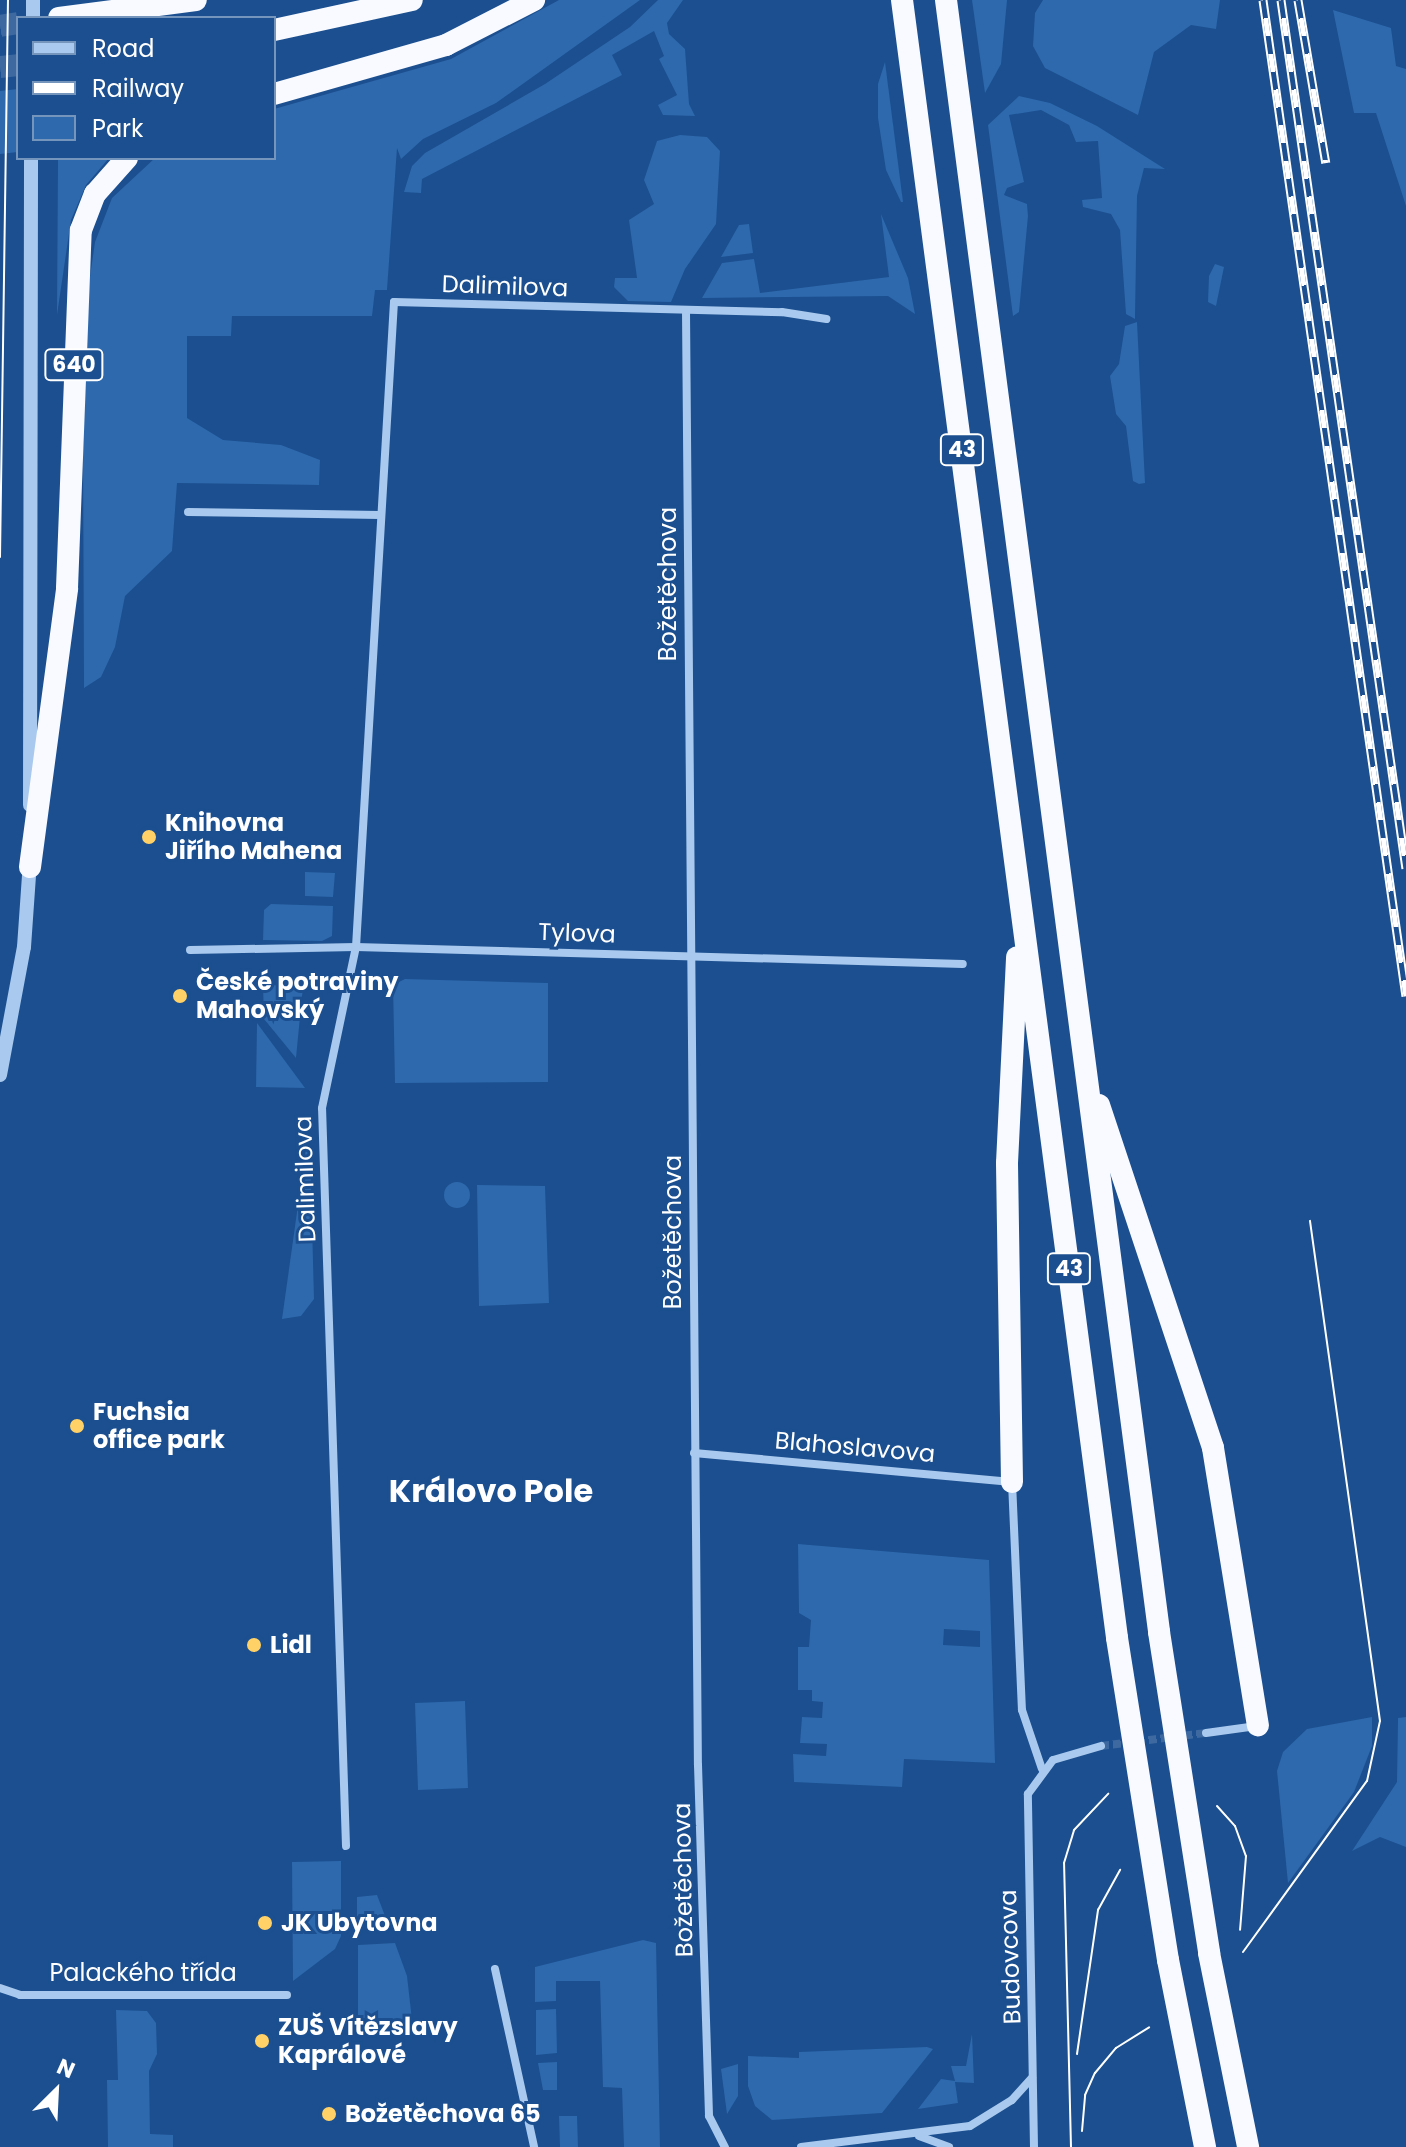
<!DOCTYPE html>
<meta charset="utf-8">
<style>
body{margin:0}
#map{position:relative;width:1406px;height:2147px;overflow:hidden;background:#1b4f8f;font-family:Poppins,sans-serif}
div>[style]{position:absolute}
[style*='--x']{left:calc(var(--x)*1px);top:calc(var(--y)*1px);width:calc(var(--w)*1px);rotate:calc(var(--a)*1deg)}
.green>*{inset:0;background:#2e69ad}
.round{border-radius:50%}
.minor-tunnel>*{height:8px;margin-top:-4px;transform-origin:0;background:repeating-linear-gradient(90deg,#3d69a0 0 8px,transparent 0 12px)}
.trunk-tunnel>*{height:22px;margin-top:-11px;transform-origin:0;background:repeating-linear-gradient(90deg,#3d69a0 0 22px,transparent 0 33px)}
.minor>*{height:8px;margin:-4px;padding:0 4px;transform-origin:4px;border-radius:4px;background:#a9c9ee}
.tertiary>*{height:14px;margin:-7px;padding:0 7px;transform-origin:7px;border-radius:7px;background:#a9c9ee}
.trunk>*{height:22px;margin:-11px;padding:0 11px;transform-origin:11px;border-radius:11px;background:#f8faff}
.tram>*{height:2px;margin:-1px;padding:0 1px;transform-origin:1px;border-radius:1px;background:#fff}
.rail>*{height:9px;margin-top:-4.5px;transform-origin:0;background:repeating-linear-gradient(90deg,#1b4f8f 0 18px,#fff 0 36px);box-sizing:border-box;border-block:2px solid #fff}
.trunk-bridge>*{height:22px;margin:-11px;padding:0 11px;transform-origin:11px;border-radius:11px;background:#f8faff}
.dots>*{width:22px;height:22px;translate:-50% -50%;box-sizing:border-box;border:4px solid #1b4f8f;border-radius:50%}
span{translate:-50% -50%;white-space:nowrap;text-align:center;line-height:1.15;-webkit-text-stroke:6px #1b4f8f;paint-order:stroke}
.shield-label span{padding:2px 6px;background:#1b4f8f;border:2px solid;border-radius:6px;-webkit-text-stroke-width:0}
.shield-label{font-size:22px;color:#fff;font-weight:700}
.street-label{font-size:24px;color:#fff}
.poi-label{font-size:24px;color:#fff;font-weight:700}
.left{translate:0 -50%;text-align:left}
.district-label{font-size:32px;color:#fff;font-weight:700}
.legend{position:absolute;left:16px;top:16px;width:260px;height:144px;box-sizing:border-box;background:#1b4f8f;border:2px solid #7695bc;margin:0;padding:10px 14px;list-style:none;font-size:24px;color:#fff}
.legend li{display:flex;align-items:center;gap:16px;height:40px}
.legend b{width:40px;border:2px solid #7695bc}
.north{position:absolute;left:16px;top:2051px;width:80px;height:80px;-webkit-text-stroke:6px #1b4f8f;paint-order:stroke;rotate:24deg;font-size:22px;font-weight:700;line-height:32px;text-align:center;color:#fff}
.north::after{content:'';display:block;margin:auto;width:28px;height:36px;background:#fff;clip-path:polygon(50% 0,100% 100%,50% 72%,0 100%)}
</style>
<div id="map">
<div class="green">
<div style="clip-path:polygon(559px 0,640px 0,496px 103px,423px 139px,401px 159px,397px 148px,387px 290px,375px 290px,372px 316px,232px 316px,231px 336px,187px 336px,187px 418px,223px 440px,281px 445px,320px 460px,319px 485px,177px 483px,172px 551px,125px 596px,115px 647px,101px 677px,84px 688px,83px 449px,89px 284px,95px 242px,112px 198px,155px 158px,274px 158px,274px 109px,451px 59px)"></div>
<div style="clip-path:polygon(658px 0,683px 0,667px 23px,669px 34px,685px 49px,689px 104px,695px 116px,663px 115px,658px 105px,677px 95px,659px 59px,664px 56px,654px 31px,612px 55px,622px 75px,422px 179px,421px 193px,404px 192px,412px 166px,425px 153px,545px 84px,630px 27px)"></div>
<div style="clip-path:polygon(972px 0,1007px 0,1001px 64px,985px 93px)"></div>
<div style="clip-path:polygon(1043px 0,1220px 0,1216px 29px,1191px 25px,1154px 52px,1138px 115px,1045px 68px,1033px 46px,1035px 13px)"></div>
<div style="clip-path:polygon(1333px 10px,1391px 28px,1396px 66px,1406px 69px,1406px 206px,1376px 113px,1354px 113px)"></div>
<div style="clip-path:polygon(885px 62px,903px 202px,901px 202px,886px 170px,878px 118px,878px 84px)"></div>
<div style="clip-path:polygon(18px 89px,18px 152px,0 154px,0 91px)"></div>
<div style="clip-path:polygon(1019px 96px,1050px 103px,1097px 126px,1165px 169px,1144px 168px,1137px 196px,1135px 319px,1126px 314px,1120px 230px,1111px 214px,1083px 207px,1082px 200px,1102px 198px,1098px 141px,1076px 142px,1069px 125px,1041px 110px,1009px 115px,1024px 182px,1007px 188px,1004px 195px,1027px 204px,1028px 216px,1019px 312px,1013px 316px,988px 125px)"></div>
<div style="clip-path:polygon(680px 135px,707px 137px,720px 151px,716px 224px,685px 269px,671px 302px,628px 301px,614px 287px,615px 278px,637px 278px,629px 220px,654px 204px,644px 180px,657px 141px)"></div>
<div style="clip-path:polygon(58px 158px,109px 158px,86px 185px,71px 220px,57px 315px)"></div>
<div style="clip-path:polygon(881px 214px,908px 278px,915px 314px,888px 296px,702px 298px,722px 263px,754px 259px,760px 293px,889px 277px)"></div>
<div style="clip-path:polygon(749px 224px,753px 253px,721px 257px,739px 225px)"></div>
<div style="clip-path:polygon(1215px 264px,1224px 267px,1216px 306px,1208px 302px,1209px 276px)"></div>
<div style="clip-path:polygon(1137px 322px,1145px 483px,1139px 484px,1133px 481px,1126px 426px,1116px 414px,1110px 376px,1119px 364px,1125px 326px)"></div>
<div style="clip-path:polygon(305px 872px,335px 873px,333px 897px,305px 896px)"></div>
<div style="clip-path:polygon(271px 904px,333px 906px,332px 936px,322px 941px,263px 940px,264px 910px)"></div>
<div style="clip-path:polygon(405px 979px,548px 983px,548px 1082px,395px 1083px,393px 985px)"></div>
<div style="clip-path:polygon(263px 985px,303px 986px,296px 1058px,264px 1019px)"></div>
<div style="clip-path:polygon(257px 1023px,305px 1088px,256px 1087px)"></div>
<div style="clip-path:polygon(306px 1148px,310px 1148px,314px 1299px,301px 1316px,282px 1319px)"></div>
<div class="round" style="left:444px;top:1182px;width:26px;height:26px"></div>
<div style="clip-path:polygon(477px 1185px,545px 1186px,549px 1303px,479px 1306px)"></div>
<div style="clip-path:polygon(evenodd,798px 1544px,989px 1560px,995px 1763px,904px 1759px,902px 1787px,794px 1782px,793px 1754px,826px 1756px,827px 1744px,800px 1743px,802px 1717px,822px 1718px,823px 1702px,812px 1701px,812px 1690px,798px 1690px,798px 1647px,809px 1647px,811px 1620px,799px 1613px,798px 1544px,944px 1629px,980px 1631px,980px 1647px,943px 1645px,944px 1629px)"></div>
<div style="clip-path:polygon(465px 1701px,468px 1788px,418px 1790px,415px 1703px)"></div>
<div style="clip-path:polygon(1372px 1717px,1372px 1746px,1354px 1792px,1288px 1883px,1277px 1771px,1283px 1752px,1307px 1729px)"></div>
<div style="clip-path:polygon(1406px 1717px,1406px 1847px,1380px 1837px,1352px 1851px,1397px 1782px,1398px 1718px)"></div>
<div style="clip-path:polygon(341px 1861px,341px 1936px,335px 1949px,293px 1981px,292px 1862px)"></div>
<div style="clip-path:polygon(377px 1895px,387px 1921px,357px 1922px,357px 1897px)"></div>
<div style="clip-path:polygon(643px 1940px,656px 1943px,660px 2147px,624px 2147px,622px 2088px,603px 2087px,600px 1981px,556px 1981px,556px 2001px,535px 2002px,535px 1967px)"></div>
<div style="clip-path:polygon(395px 1943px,407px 1976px,412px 2020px,358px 2019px,358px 1945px)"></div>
<div style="clip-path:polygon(556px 2009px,557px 2053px,536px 2055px,536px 2010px)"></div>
<div style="clip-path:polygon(116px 2010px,147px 2011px,156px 2023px,157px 2054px,149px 2071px,150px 2134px,173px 2135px,173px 2147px,108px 2147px,107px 2080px,118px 2080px)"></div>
<div style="clip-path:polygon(972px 2034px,974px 2083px,955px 2082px,958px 2103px,918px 2109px,941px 2079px,955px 2081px,951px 2066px,966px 2066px)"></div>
<div style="clip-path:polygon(927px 2047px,933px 2049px,882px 2113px,772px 2120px,755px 2106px,748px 2086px,748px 2056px,799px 2058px,799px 2052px)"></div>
<div style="clip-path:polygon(557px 2062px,557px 2090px,543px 2090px,538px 2063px)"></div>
<div style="clip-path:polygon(738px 2064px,738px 2096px,727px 2114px,721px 2069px)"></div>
<div style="clip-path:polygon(559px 2116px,577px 2116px,578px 2147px,560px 2147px)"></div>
</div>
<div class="minor-tunnel">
<div style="--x:1101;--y:1746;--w:106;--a:-7.1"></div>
</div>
<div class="trunk-tunnel">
<div style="--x:0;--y:26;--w:18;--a:-9"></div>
<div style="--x:0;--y:67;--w:18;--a:-6"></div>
</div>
<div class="minor">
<div style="--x:686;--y:311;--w:1454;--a:89.53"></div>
<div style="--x:698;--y:1765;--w:351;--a:88.2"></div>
<div style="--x:709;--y:2116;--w:35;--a:63"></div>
<div style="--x:188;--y:512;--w:192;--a:0.9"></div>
<div style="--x:190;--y:950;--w:166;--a:-1"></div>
<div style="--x:356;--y:947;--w:607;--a:1.6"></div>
<div style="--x:694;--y:1453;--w:319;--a:5.2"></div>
<div style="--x:1012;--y:1482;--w:228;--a:87.5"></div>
<div style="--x:1022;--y:1710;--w:62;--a:71.3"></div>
<div style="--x:1206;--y:1733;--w:51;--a:-7.8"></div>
<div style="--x:346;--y:1846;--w:738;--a:-91.86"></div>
<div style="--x:322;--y:1108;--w:165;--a:-78.1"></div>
<div style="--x:356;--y:947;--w:646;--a:-86.63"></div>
<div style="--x:394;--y:302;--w:388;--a:1.5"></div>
<div style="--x:782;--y:312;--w:45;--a:9"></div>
<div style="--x:495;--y:1969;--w:182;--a:77.6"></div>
<div style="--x:0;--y:1988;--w:21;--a:19"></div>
<div style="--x:20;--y:1995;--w:267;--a:0"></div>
<div style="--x:919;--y:2136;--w:32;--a:20"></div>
<div style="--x:801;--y:2147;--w:170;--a:-7.1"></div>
<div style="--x:970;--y:2126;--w:49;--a:-31.8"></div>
<div style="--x:1012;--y:2100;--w:30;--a:-48"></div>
<div style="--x:1034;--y:2147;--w:353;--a:-91"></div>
<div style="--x:1028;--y:1794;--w:42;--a:-53.7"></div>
<div style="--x:1053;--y:1760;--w:50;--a:-16.3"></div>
</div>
<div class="tertiary">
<div style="--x:33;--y:18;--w:18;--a:-90"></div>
<div style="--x:30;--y:805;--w:647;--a:-89.91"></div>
<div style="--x:0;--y:1075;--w:130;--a:-79.4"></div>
<div style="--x:24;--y:947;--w:85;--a:-86"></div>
</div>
<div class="trunk">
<div style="--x:902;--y:0;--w:1652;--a:82.52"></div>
<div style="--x:946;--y:0;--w:1646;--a:82.56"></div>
<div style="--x:59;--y:18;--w:138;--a:-7.5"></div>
<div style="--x:274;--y:30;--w:141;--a:-12.3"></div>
<div style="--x:274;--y:94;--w:179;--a:-15.9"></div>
<div style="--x:446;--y:45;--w:99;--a:-27.1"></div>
<div style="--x:30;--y:867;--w:281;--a:-82.4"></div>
<div style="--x:67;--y:588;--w:358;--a:-87.8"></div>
<div style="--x:81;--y:230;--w:39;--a:-69"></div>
<div style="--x:95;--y:194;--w:48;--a:-48.4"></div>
<div style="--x:1099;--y:1105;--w:361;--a:71.6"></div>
<div style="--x:1213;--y:1448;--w:281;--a:80.8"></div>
<div style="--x:1012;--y:1482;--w:319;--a:-90.9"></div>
<div style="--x:1007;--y:1163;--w:206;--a:-87.2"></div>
</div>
<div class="tram">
<div style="--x:0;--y:557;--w:557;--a:-89.18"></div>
<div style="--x:1217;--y:1806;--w:27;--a:48"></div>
<div style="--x:1235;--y:1826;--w:32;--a:70"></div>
<div style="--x:1246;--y:1856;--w:74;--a:94.6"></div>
<div style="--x:1243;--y:1952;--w:211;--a:-54.1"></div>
<div style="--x:1367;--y:1781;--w:61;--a:-77.8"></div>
<div style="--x:1380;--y:1721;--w:505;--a:-97.97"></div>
<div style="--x:1077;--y:2054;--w:146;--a:-81.7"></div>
<div style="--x:1098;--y:1910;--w:46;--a:-61.2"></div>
<div style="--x:1082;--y:2131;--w:36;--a:-85"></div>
<div style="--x:1085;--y:2095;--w:24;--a:-66"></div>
<div style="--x:1095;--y:2073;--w:33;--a:-50"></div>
<div style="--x:1116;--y:2048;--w:39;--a:-32"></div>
<div style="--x:1071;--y:2147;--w:284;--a:-91.4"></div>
<div style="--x:1064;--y:1863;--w:34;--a:-73"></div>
<div style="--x:1074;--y:1830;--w:50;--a:-46.6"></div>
</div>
<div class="rail">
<div style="--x:1263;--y:0;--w:1006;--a:81.83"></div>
<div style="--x:1281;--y:0;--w:877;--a:81.81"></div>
<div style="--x:1298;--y:0;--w:165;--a:80.3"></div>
</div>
<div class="trunk-bridge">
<div style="--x:1159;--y:1632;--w:325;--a:81.1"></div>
<div style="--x:1209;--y:1953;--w:198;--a:78.6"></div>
<div style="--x:1117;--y:1638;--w:326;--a:81"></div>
<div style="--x:1168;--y:1960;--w:191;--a:78.8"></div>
</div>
<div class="dots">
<div style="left:149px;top:837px;background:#ffd166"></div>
<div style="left:180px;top:996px;background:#ffd166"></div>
<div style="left:77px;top:1426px;background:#ffd166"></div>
<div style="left:254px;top:1645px;background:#ffd166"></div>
<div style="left:265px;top:1923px;background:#ffd166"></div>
<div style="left:262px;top:2041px;background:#ffd166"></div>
<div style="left:329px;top:2114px;background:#ffd166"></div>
</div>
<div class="shield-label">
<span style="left:74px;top:365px">640</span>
<span style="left:962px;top:450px">43</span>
<span style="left:1069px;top:1269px">43</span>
</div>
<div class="street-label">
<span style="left:505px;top:286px;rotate:2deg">Dalimilova</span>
<span style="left:668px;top:584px;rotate:-90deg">Božetěchova</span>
<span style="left:577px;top:933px;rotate:2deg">Tylova</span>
<span style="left:305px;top:1179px;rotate:-92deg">Dalimilova</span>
<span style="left:673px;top:1232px;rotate:-90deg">Božetěchova</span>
<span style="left:855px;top:1447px;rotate:5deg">Blahoslavova</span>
<span style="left:683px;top:1880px;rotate:-91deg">Božetěchova</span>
<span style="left:1010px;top:1957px;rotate:-92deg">Budovcova</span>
<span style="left:143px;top:1973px">Palackého třída</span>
</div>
<div class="poi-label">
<span class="left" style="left:165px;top:837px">Knihovna<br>Jiřího Mahena</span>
<span class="left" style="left:196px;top:996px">České potraviny<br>Mahovský</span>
<span class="left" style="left:93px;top:1426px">Fuchsia<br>office park</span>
<span class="left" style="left:270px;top:1645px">Lidl</span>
<span class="left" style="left:281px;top:1923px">JK Ubytovna</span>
<span class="left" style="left:278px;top:2041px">ZUŠ Vítězslavy<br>Kaprálové</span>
<span class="left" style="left:345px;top:2114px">Božetěchova 65</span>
</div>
<div class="district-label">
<span style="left:491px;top:1491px">Královo Pole</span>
</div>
<ul class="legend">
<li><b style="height:10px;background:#a9c9ee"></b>Road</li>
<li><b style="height:10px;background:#fff"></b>Railway</li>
<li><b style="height:22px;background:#2e69ad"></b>Park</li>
</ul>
<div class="north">N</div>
</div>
